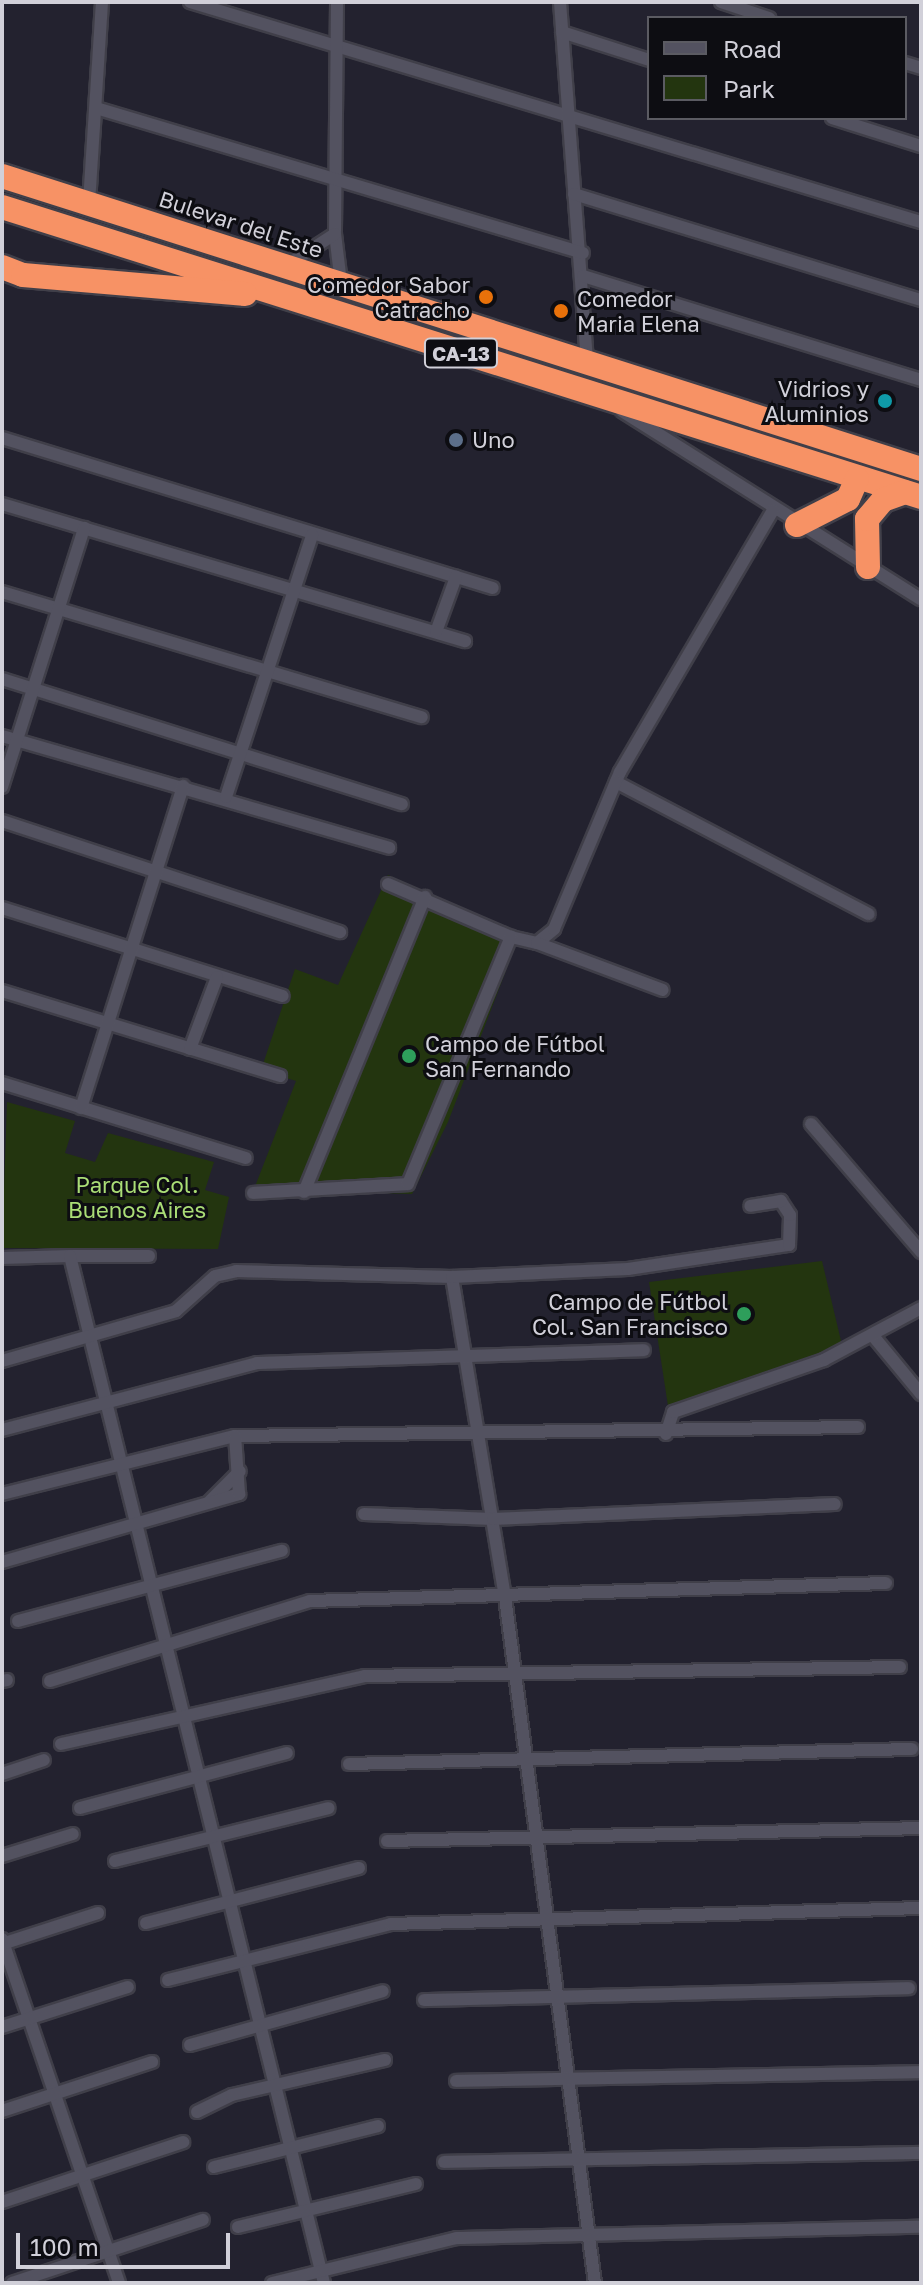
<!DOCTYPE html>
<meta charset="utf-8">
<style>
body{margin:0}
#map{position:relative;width:923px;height:2285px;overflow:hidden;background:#23222f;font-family:"Golos Text",sans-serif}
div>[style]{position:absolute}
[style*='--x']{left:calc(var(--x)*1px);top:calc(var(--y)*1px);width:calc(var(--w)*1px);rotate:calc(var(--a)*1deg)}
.green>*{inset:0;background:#23350f}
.roads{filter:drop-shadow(2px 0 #403f49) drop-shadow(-2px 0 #403f49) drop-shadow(0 2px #403f49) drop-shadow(0 -2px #403f49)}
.street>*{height:12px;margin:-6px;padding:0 6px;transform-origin:6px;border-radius:6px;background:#535260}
.highway>*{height:24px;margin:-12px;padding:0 12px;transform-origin:12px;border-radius:12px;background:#f79265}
.dots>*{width:22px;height:22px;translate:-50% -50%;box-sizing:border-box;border:4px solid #0d0d12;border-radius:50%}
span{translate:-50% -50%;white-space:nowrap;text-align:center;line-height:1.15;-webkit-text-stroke:6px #0d0d12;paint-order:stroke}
.shield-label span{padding:2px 6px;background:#0d0d12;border:2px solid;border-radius:6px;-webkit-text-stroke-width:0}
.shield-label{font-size:20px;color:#d1d0d9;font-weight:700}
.street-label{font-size:22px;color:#d1d0d9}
.poi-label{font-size:22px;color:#d1d0d9}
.right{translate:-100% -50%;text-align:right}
.left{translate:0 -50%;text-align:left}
.park-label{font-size:22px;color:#aadd76}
.frame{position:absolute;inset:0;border:4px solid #d1d0d9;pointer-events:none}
.legend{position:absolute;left:647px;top:16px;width:260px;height:104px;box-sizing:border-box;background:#0d0d12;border:2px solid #5b5b62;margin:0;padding:10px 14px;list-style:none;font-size:24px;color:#d1d0d9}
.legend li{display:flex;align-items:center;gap:16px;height:40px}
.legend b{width:40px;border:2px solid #5b5b62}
.scale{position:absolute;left:16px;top:2233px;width:214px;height:36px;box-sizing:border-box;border:4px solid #d1d0d9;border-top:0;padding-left:10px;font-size:24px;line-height:28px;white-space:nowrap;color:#d1d0d9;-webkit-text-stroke:6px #0d0d12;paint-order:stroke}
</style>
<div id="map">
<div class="green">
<div style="clip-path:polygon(388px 875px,520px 934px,448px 1122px,412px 1194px,254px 1189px,296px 1081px,261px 1070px,295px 969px,338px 985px)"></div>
<div style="clip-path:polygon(7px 1102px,75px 1121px,65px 1153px,95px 1162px,108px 1133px,214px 1162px,205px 1190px,229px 1197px,218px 1249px,2px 1248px)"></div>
<div style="clip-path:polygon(822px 1261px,842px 1345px,668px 1406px,649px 1282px)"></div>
</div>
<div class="roads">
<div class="street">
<div style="--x:190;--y:2;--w:763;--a:16.75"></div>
<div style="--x:337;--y:2;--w:232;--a:90.5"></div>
<div style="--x:335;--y:234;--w:49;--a:83"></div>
<div style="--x:560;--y:2;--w:361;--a:85.7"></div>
<div style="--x:721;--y:2;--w:51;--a:18.4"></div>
<div style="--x:562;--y:32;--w:91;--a:17.8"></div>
<div style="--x:905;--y:63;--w:17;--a:17"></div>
<div style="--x:96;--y:108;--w:508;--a:16.58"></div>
<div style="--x:832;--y:118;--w:93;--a:17.5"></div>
<div style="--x:574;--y:194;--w:363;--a:17"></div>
<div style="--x:89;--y:203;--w:201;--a:-86.3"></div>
<div style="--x:287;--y:265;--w:57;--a:-32.9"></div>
<div style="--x:583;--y:276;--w:354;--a:17.1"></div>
<div style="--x:622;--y:411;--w:353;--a:32.2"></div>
<div style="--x:2;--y:438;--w:513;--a:16.99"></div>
<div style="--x:2;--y:504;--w:483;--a:16.5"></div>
<div style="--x:2;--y:592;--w:438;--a:16.6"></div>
<div style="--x:436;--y:632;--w:59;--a:-70"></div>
<div style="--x:2;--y:679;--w:419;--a:17.4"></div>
<div style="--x:2;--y:736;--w:403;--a:16.1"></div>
<div style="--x:616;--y:782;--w:285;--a:27.6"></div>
<div style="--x:2;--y:787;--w:272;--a:-72.4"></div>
<div style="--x:226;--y:797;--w:276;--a:-71.8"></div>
<div style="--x:2;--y:821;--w:356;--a:18.2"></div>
<div style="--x:388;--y:884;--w:134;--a:23.3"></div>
<div style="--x:511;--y:937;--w:27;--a:13"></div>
<div style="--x:537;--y:943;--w:22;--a:-39"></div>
<div style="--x:554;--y:929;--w:170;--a:-67.2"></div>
<div style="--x:620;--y:772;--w:303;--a:-59.7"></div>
<div style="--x:2;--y:908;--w:294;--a:17.4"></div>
<div style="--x:537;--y:943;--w:134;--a:20.5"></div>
<div style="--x:2;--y:991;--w:291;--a:17"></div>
<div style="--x:190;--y:1049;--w:77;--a:-69.4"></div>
<div style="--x:2;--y:1083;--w:255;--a:17.1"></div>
<div style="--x:81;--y:1108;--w:338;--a:-72.4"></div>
<div style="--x:811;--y:1124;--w:169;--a:49.3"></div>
<div style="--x:304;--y:1192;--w:319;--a:-67.7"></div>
<div style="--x:253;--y:1193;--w:155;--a:-3.3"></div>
<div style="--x:408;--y:1184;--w:268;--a:-67.4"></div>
<div style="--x:70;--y:1256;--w:79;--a:0"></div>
<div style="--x:2;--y:1258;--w:68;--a:-1.7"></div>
<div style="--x:70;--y:1256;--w:1058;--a:76.11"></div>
<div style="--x:452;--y:1277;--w:324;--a:80.6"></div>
<div style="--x:505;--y:1597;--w:692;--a:82.53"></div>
<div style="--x:874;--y:1337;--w:74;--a:50.5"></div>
<div style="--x:2;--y:1361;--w:181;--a:-16"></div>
<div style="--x:176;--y:1311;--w:52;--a:-41.9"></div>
<div style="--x:215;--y:1276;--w:22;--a:-13"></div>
<div style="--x:236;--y:1271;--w:216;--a:1.6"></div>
<div style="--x:452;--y:1277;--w:176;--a:-2.6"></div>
<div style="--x:628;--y:1269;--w:163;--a:-8.5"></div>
<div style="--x:789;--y:1245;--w:30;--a:-88"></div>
<div style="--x:790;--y:1215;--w:17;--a:-123"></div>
<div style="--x:781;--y:1201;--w:31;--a:171"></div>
<div style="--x:2;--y:1430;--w:264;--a:-14.7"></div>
<div style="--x:257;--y:1363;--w:387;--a:-1.9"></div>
<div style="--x:666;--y:1434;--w:23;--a:-72"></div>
<div style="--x:673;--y:1412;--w:160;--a:-19"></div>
<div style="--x:824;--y:1360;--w:110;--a:-28.2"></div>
<div style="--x:2;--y:1494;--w:240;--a:-14"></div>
<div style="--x:235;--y:1436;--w:623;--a:-0.83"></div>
<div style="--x:210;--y:1501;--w:42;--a:-45"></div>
<div style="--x:364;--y:1514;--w:129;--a:2.2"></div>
<div style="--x:493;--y:1519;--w:342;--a:-2.5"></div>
<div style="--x:2;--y:1562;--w:247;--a:-16"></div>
<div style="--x:239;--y:1494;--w:58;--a:-93.9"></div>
<div style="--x:18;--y:1621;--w:273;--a:-14.9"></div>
<div style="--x:2;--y:1681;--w:5;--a:-11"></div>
<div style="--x:50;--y:1681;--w:272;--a:-17.1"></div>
<div style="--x:310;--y:1601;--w:576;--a:-1.79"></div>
<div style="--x:61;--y:1744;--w:312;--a:-12.6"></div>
<div style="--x:365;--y:1676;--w:535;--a:-0.96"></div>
<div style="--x:349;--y:1764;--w:563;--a:-1.53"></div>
<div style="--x:2;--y:1774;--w:44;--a:-18.4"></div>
<div style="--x:80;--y:1808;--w:214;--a:-14.9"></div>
<div style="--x:387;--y:1841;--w:534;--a:-1.39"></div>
<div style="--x:2;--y:1856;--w:74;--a:-17.2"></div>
<div style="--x:115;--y:1861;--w:220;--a:-13.9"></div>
<div style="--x:146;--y:1923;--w:220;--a:-14.5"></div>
<div style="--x:2;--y:1939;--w:363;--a:71.2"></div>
<div style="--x:2;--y:1944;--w:101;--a:-17.9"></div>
<div style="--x:168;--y:1980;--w:230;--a:-14.1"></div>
<div style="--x:391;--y:1924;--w:530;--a:-1.73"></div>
<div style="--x:424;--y:2000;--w:485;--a:-1.4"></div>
<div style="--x:2;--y:2027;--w:132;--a:-17.6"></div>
<div style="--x:190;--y:2045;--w:200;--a:-15.6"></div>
<div style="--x:456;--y:2081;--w:465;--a:-1.1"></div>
<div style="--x:2;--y:2111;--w:158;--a:-18.1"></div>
<div style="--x:197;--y:2112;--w:39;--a:-26"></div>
<div style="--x:232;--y:2095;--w:157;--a:-12.9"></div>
<div style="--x:444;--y:2162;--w:477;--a:-1.1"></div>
<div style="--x:214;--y:2167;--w:169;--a:-14"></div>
<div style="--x:2;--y:2202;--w:191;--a:-18.3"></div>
<div style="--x:238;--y:2227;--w:183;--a:-13.6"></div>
<div style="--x:12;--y:2283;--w:201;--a:-18.3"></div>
<div style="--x:272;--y:2283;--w:190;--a:-13.7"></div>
<div style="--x:457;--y:2238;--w:464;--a:-1.4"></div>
</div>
<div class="highway">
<div style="--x:2;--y:176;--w:965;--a:17.68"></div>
<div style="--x:2;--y:207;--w:964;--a:17.51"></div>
<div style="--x:2;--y:267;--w:22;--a:21"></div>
<div style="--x:23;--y:275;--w:223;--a:4.9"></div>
<div style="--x:797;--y:525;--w:57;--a:-27"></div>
<div style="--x:848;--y:499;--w:22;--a:-66"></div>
<div style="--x:868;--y:567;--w:48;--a:-91.2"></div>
<div style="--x:867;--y:519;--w:25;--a:-50"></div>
<div style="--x:883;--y:500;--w:23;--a:-20"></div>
</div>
</div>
<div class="dots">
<div style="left:486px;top:297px;background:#e8710a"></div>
<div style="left:561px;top:311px;background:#e8710a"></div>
<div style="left:885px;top:401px;background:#0f9aa8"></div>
<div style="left:456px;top:440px;background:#5c6f8a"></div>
<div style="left:409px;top:1056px;background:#2e9e5b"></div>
<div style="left:744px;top:1314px;background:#2e9e5b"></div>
</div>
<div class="shield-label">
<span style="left:461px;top:353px">CA-13</span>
</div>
<div class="street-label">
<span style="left:241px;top:224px;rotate:18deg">Bulevar del Este</span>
</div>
<div class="poi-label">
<span class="right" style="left:470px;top:297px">Comedor Sabor<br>Catracho</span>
<span class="left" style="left:577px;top:311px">Comedor<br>Maria Elena</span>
<span class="right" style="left:869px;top:401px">Vidrios y<br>Aluminios</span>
<span class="left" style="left:472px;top:440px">Uno</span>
<span class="left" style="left:425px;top:1056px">Campo de Fútbol<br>San Fernando</span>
<span class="right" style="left:728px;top:1314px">Campo de Fútbol<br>Col. San Francisco</span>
</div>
<div class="park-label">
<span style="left:137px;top:1197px">Parque Col.<br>Buenos Aires</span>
</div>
<div class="frame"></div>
<ul class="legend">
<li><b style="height:10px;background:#535260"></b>Road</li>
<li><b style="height:22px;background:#23350f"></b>Park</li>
</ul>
<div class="scale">100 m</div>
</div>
